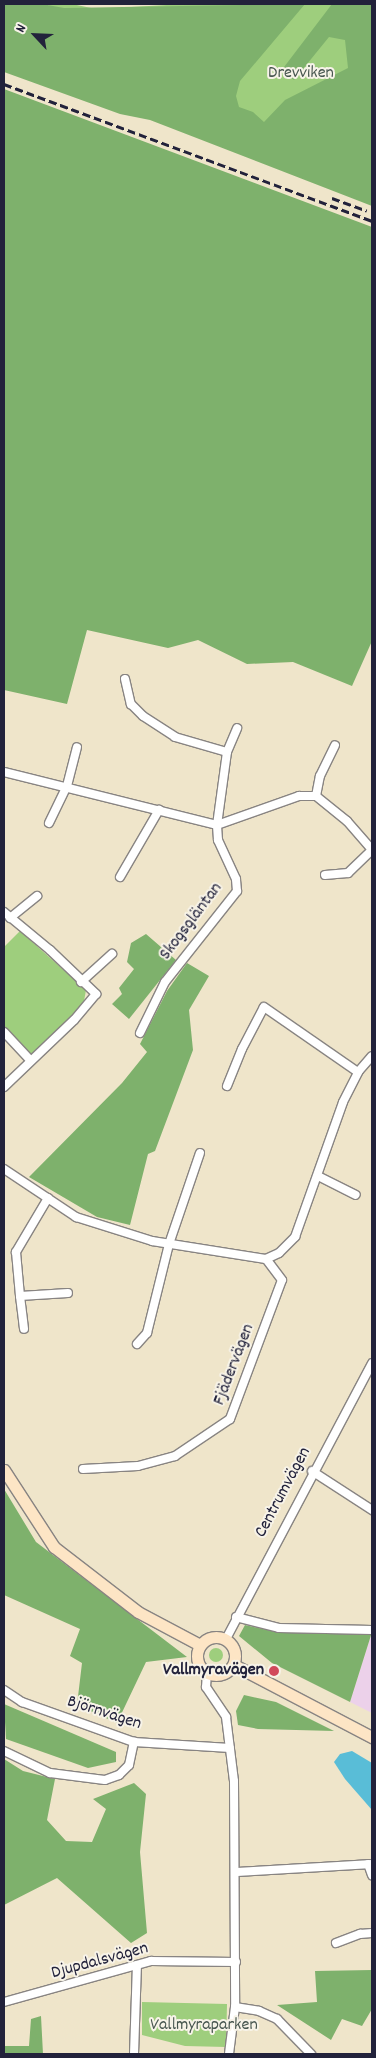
<!DOCTYPE html>
<meta charset="utf-8">
<style>
body{margin:0}
#map{position:relative;width:376px;height:2058px;overflow:hidden;background:#efe5ca;font-family:Dekko,sans-serif}
div>[style]{position:absolute}
[style*='--x']{left:calc(var(--x)*1px);top:calc(var(--y)*1px);width:calc(var(--w)*1px);rotate:calc(var(--a)*1deg)}
.built>*{inset:0;background:#ecd1ea}
.green>*{inset:0;background:#9ece7d}
.round{border-radius:50%}
.forest>*{inset:0;background:#7eb16c}
.water>*{inset:0;background:#59bdd7}
.roads{filter:drop-shadow(1px 0 #888482) drop-shadow(-1px 0 #888482) drop-shadow(0 1px #888482) drop-shadow(0 -1px #888482)}
.street>*{height:8px;margin:-4px;padding:0 4px;transform-origin:4px;border-radius:4px;background:#fff}
.secondary>*{height:11px;margin:-5.5px;padding:0 5.5px;transform-origin:5.5px;border-radius:5.5px;background:#fde5c5}
.secondary>.ring{margin:-5.5px;padding:0;box-sizing:content-box;background:none;border:11px solid #fde5c5;border-radius:50%}
.rail>*{height:2.5px;margin-top:-1.25px;transform-origin:0;background:repeating-linear-gradient(90deg,#22223b 0 8px,transparent 0 12px)}
.dots>*{width:14px;height:14px;translate:-50% -50%;box-sizing:border-box;border:2px solid #f7f3e8;border-radius:50%}
span{translate:-50% -50%;white-space:nowrap;text-align:center;line-height:1.15;-webkit-text-stroke:4px #f7f3e8;paint-order:stroke}
.park-label{font-size:18px;color:#47564f}
.street-label{font-size:18px;color:#22223b}
.poi-label{font-size:18px;color:#22223b;font-weight:700}
.right{translate:-100% -50%;text-align:right}
.frame{position:absolute;inset:0;border:5px solid #22223b;pointer-events:none}
.north{position:absolute;left:10px;top:10px;width:50px;height:50px;-webkit-text-stroke:4px #f7f3e8;paint-order:stroke;rotate:295deg;font-size:14px;font-weight:700;line-height:20px;text-align:center;color:#22223b}
.north::after{content:'';display:block;margin:auto;width:18px;height:22px;background:#22223b;clip-path:polygon(50% 0,100% 100%,50% 72%,0 100%)}
</style>
<div id="map">
<div class="built">
<div style="clip-path:polygon(372px 1632px,372px 1713px,350px 1702px)"></div>
</div>
<div class="green">
<div style="clip-path:polygon(49px 4px,72px 4px,96px 9px,184px 4px,372px 4px,372px 178px,32px 45px)"></div>
<div style="clip-path:polygon(20px 931px,86px 990px,83px 1007px,30px 1056px,4px 1027px,4px 947px)"></div>
<div class="round" style="left:209px;top:1648px;width:14px;height:14px"></div>
<div style="clip-path:polygon(142px 2002px,227px 2004px,226px 2047px,185px 2046px,142px 2035px)"></div>
</div>
<div class="forest">
<div style="clip-path:polygon(4px 4px,42px 4px,64px 8px,305px 4px,240px 81px,236px 96px,239px 107px,253px 112px,264px 122px,285px 100px,348px 68px,345px 40px,329px 37px,294px 80px,281px 71px,332px 4px,372px 4px,372px 206px,150px 120px,120px 114px,4px 72px)"></div>
<div style="clip-path:polygon(4px 89px,372px 227px,372px 641px,352px 686px,293px 662px,247px 664px,198px 640px,168px 648px,87px 630px,67px 704px,4px 690px)"></div>
<div style="clip-path:polygon(146px 934px,176px 960px,129px 1019px,112px 1004px,122px 994px,119px 988px,134px 969px,127px 962px,131px 943px)"></div>
<div style="clip-path:polygon(187px 963px,209px 976px,189px 1010px,193px 1050px,155px 1151px,148px 1154px,130px 1225px,97px 1217px,29px 1177px,122px 1083px,147px 1052px,140px 1044px,167px 991px)"></div>
<div style="clip-path:polygon(4px 1489px,36px 1542px,187px 1657px,146px 1662px,117px 1723px,77px 1705px,82px 1663px,70px 1656px,80px 1629px,4px 1595px)"></div>
<div style="clip-path:polygon(245px 1625px,276px 1632px,372px 1632px,350px 1702px,272px 1663px,239px 1636px)"></div>
<div style="clip-path:polygon(244px 1695px,276px 1702px,334px 1731px,258px 1729px,238px 1725px,236px 1711px)"></div>
<div style="clip-path:polygon(4px 1704px,116px 1752px,116px 1762px,88px 1768px,6px 1739px)"></div>
<div style="clip-path:polygon(4px 1759px,23px 1771px,55px 1779px,47px 1820px,66px 1841px,92px 1842px,106px 1809px,93px 1799px,134px 1783px,146px 1794px,140px 1852px,147px 1933px,131px 1943px,57px 1878px,4px 1905px)"></div>
<div style="clip-path:polygon(372px 1970px,372px 2009px,362px 2026px,342px 2019px,331px 2040px,277px 2005px,317px 2002px,315px 1971px)"></div>
<div style="clip-path:polygon(41px 2016px,43px 2054px,4px 2054px,4px 2046px,29px 2046px,31px 2019px)"></div>
</div>
<div class="water">
<div style="clip-path:polygon(352px 1751px,372px 1763px,372px 1810px,345px 1779px,334px 1762px,340px 1754px)"></div>
</div>
<div class="roads">
<div class="street">
<div style="--x:125;--y:679;--w:26;--a:77"></div>
<div style="--x:131;--y:704;--w:17;--a:45"></div>
<div style="--x:143;--y:716;--w:38;--a:33"></div>
<div style="--x:175;--y:737;--w:54;--a:16.1"></div>
<div style="--x:227;--y:752;--w:26;--a:-67"></div>
<div style="--x:4;--y:772;--w:219;--a:14"></div>
<div style="--x:217;--y:825;--w:87;--a:-19.5"></div>
<div style="--x:299;--y:796;--w:17;--a:0"></div>
<div style="--x:316;--y:796;--w:40;--a:39"></div>
<div style="--x:347;--y:821;--w:38;--a:49"></div>
<div style="--x:316;--y:796;--w:20;--a:-79"></div>
<div style="--x:320;--y:776;--w:34;--a:-64"></div>
<div style="--x:49;--y:823;--w:41;--a:-64.1"></div>
<div style="--x:67;--y:786;--w:40;--a:-75.6"></div>
<div style="--x:325;--y:875;--w:23;--a:-5"></div>
<div style="--x:348;--y:873;--w:33;--a:-44"></div>
<div style="--x:120;--y:877;--w:78;--a:-59.8"></div>
<div style="--x:4;--y:912;--w:60;--a:39.6"></div>
<div style="--x:50;--y:950;--w:64;--a:43.7"></div>
<div style="--x:96;--y:994;--w:34;--a:130"></div>
<div style="--x:74;--y:1020;--w:97;--a:136.3"></div>
<div style="--x:10;--y:918;--w:35;--a:-39"></div>
<div style="--x:81;--y:982;--w:42;--a:-42.1"></div>
<div style="--x:4;--y:1032;--w:38;--a:47"></div>
<div style="--x:140;--y:1033;--w:57;--a:-63.9"></div>
<div style="--x:165;--y:982;--w:116;--a:-51.6"></div>
<div style="--x:237;--y:891;--w:12;--a:-95"></div>
<div style="--x:236;--y:879;--w:43;--a:-114.8"></div>
<div style="--x:218;--y:840;--w:15;--a:-94"></div>
<div style="--x:217;--y:825;--w:74;--a:-82.2"></div>
<div style="--x:227;--y:1086;--w:40;--a:-68"></div>
<div style="--x:242;--y:1049;--w:47;--a:-62.4"></div>
<div style="--x:264;--y:1007;--w:114;--a:34.7"></div>
<div style="--x:4;--y:1169;--w:87;--a:33.7"></div>
<div style="--x:76;--y:1217;--w:80;--a:17.5"></div>
<div style="--x:152;--y:1241;--w:115;--a:9"></div>
<div style="--x:266;--y:1259;--w:14;--a:-25"></div>
<div style="--x:279;--y:1253;--w:23;--a:-45"></div>
<div style="--x:295;--y:1237;--w:143;--a:-70.4"></div>
<div style="--x:343;--y:1102;--w:34;--a:-63"></div>
<div style="--x:358;--y:1072;--w:21;--a:-49"></div>
<div style="--x:318;--y:1176;--w:42;--a:26.6"></div>
<div style="--x:48;--y:1198;--w:63;--a:120.7"></div>
<div style="--x:16;--y:1252;--w:44;--a:84.8"></div>
<div style="--x:20;--y:1296;--w:48;--a:-3.6"></div>
<div style="--x:20;--y:1296;--w:33;--a:83"></div>
<div style="--x:137;--y:1344;--w:15;--a:-48"></div>
<div style="--x:147;--y:1333;--w:92;--a:-76.1"></div>
<div style="--x:169;--y:1244;--w:96;--a:-71.2"></div>
<div style="--x:83;--y:1469;--w:55;--a:-3.1"></div>
<div style="--x:138;--y:1466;--w:38;--a:-15"></div>
<div style="--x:175;--y:1456;--w:66;--a:-33.9"></div>
<div style="--x:230;--y:1419;--w:148;--a:-69.5"></div>
<div style="--x:282;--y:1280;--w:26;--a:-127"></div>
<div style="--x:312;--y:1471;--w:72;--a:33"></div>
<div style="--x:236;--y:1617;--w:44;--a:14.3"></div>
<div style="--x:279;--y:1628;--w:93;--a:1.2"></div>
<div style="--x:226;--y:1639;--w:312;--a:-62.1"></div>
<div style="--x:207;--y:1673;--w:14;--a:94"></div>
<div style="--x:206;--y:1687;--w:36;--a:56"></div>
<div style="--x:226;--y:1717;--w:64;--a:82.9"></div>
<div style="--x:234;--y:1781;--w:226;--a:89.7"></div>
<div style="--x:235;--y:2007;--w:47;--a:97.3"></div>
<div style="--x:4;--y:1690;--w:22;--a:34"></div>
<div style="--x:22;--y:1702;--w:119;--a:19.7"></div>
<div style="--x:134;--y:1742;--w:96;--a:3.6"></div>
<div style="--x:4;--y:1751;--w:51;--a:25.6"></div>
<div style="--x:50;--y:1773;--w:55;--a:7.3"></div>
<div style="--x:105;--y:1780;--w:15;--a:-20"></div>
<div style="--x:119;--y:1775;--w:14;--a:-45"></div>
<div style="--x:129;--y:1765;--w:24;--a:-78"></div>
<div style="--x:368;--y:1864;--w:12;--a:70"></div>
<div style="--x:237;--y:1872;--w:135;--a:-3.4"></div>
<div style="--x:336;--y:1943;--w:26;--a:-21"></div>
<div style="--x:360;--y:1934;--w:12;--a:-5"></div>
<div style="--x:4;--y:2002;--w:153;--a:-15.6"></div>
<div style="--x:151;--y:1961;--w:85;--a:0.7"></div>
<div style="--x:235;--y:2007;--w:24;--a:9"></div>
<div style="--x:259;--y:2011;--w:20;--a:24"></div>
<div style="--x:277;--y:2019;--w:49;--a:45.8"></div>
<div style="--x:134;--y:2054;--w:89;--a:-88.1"></div>
</div>
<div class="secondary">
<div style="--x:4;--y:1470;--w:92;--a:57"></div>
<div style="--x:54;--y:1547;--w:106;--a:37.7"></div>
<div style="--x:138;--y:1612;--w:70;--a:28"></div>
<div class="ring" style="left:197px;top:1637px;width:27px;height:27px"></div>
<div style="--x:234;--y:1665;--w:156;--a:27.6"></div>
</div>
</div>
<div class="rail">
<div style="--x:4;--y:84;--w:393;--a:20.4"></div>
<div style="--x:332;--y:198;--w:37;--a:20"></div>
</div>
<div class="dots">
<div style="left:274px;top:1671px;background:#d1495b"></div>
</div>
<div class="park-label">
<span style="left:301px;top:74px">Drevviken</span>
<span style="left:204px;top:2026px">Vallmyraparken</span>
</div>
<div class="street-label">
<span style="left:192px;top:922px;rotate:-53deg">Skogsgläntan</span>
<span style="left:235px;top:1365px;rotate:-69deg">Fjädervägen</span>
<span style="left:284px;top:1493px;rotate:-62deg">Centrumvägen</span>
<span style="left:104px;top:1714px;rotate:18deg">Björnvägen</span>
<span style="left:100px;top:1962px;rotate:-15deg">Djupdalsvägen</span>
</div>
<div class="poi-label">
<span class="right" style="left:264px;top:1671px">Vallmyravägen</span>
</div>
<div class="frame"></div>
<div class="north">N</div>
</div>
